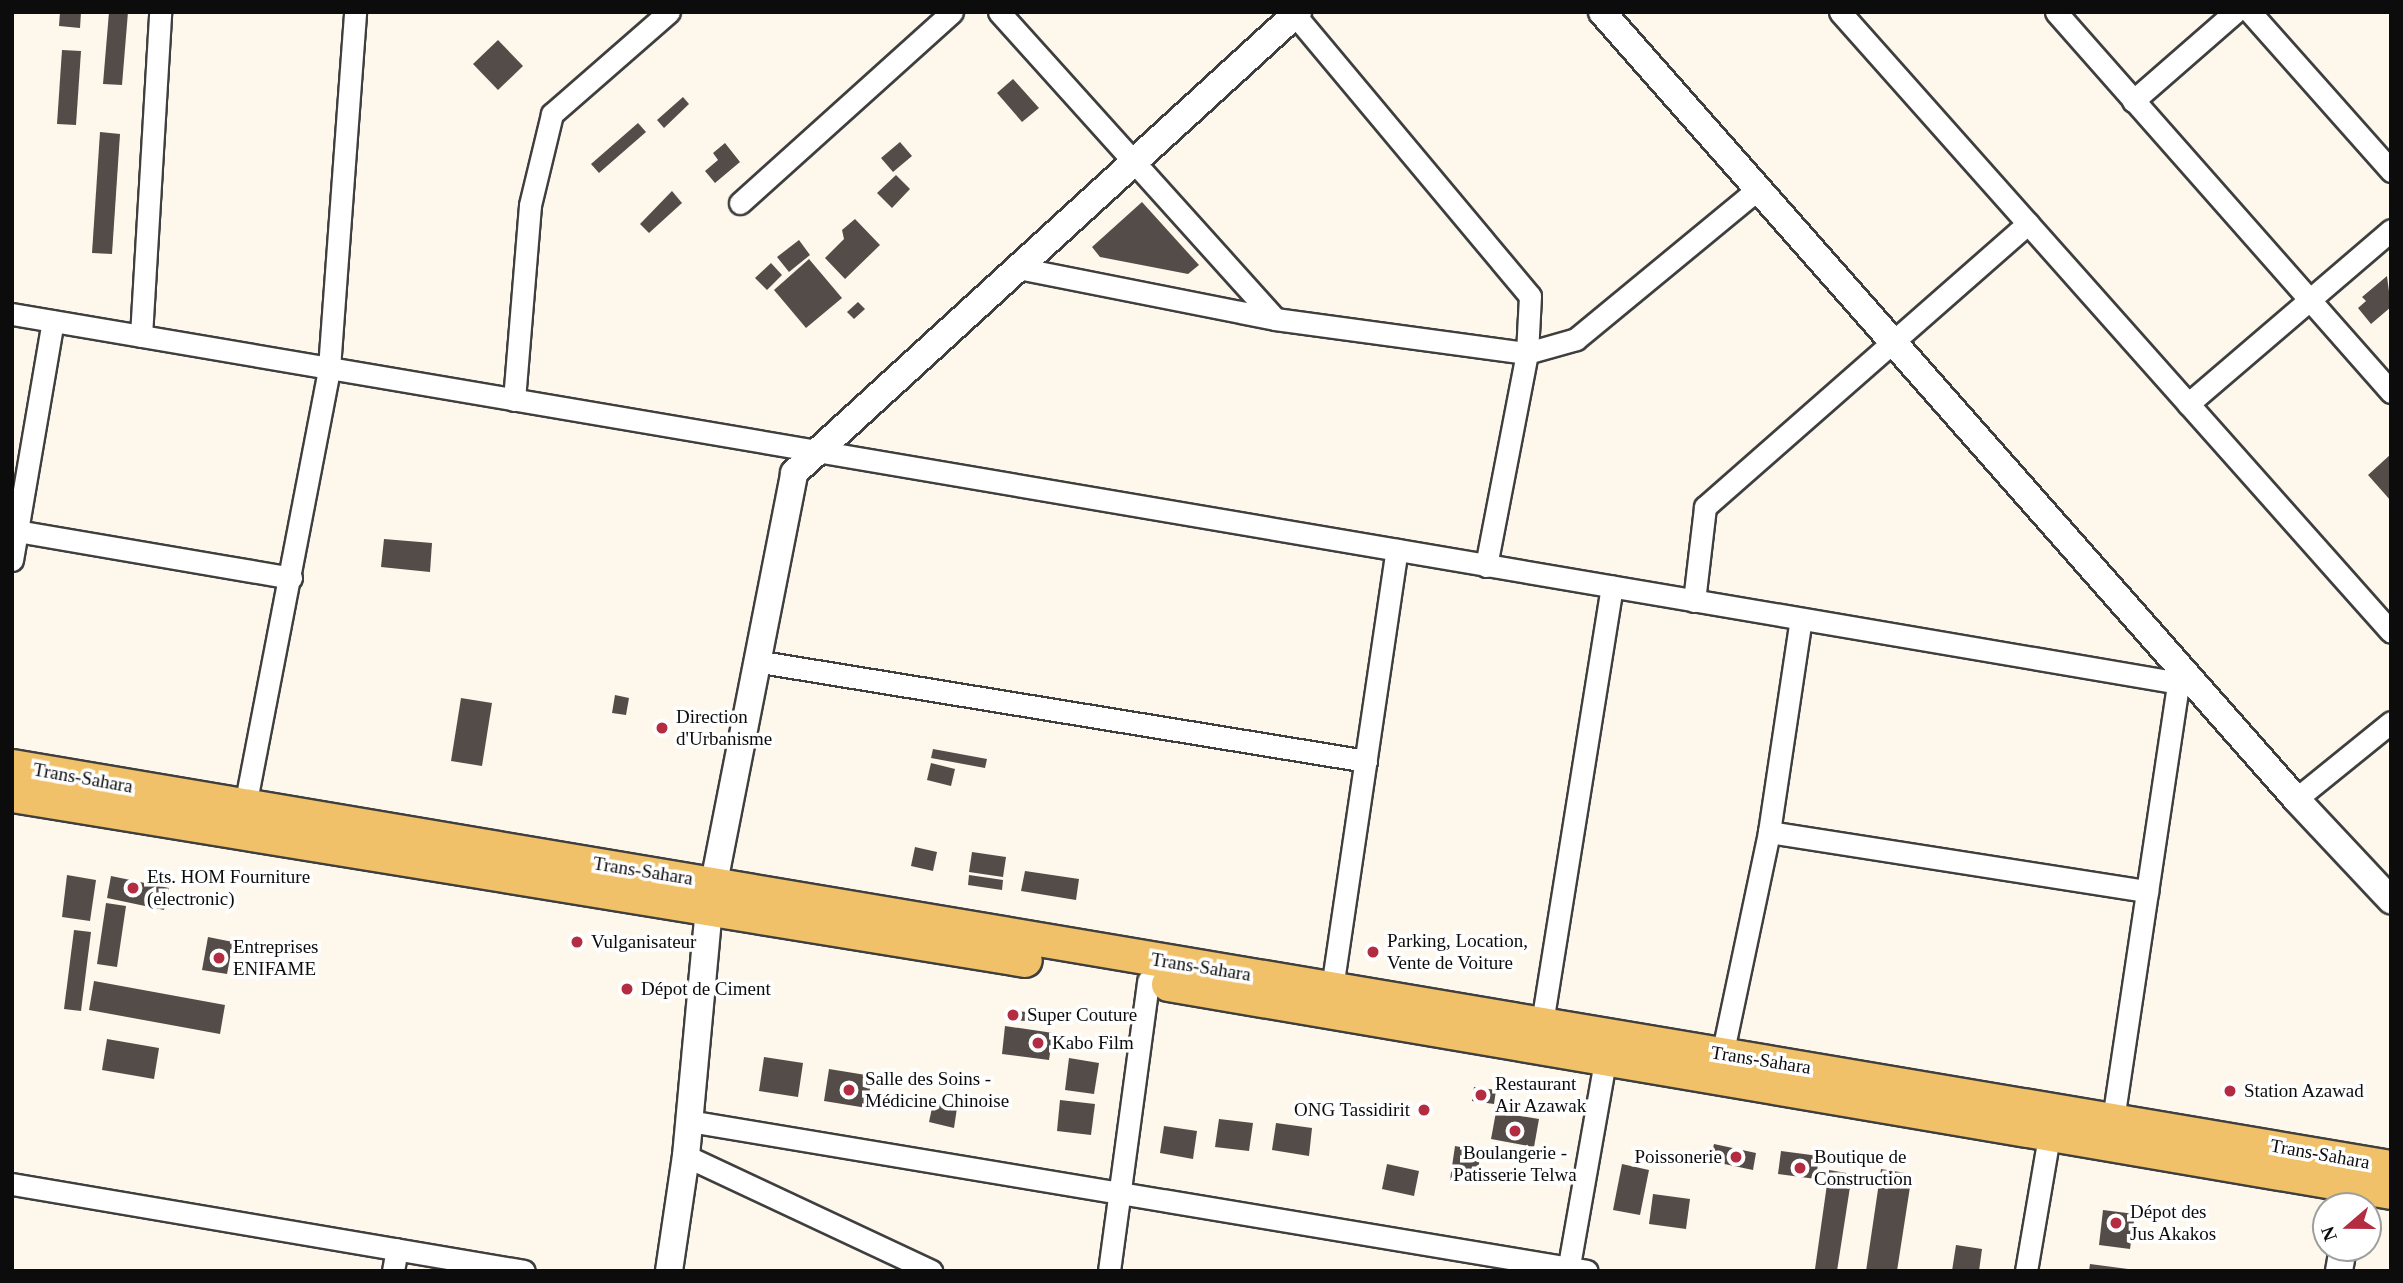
<!DOCTYPE html>
<meta charset="utf-8">
<style>
body{margin:0}
#map{position:relative;width:2403px;height:1283px;overflow:hidden;background:#fef8ec;font-family:Georgia,serif}
div>[style]{position:absolute}
[style*='--x']{left:calc(var(--x)*1px);top:calc(var(--y)*1px);width:calc(var(--w)*1px);rotate:calc(var(--a)*1deg)}
.building>*{inset:0;background:#544c49}
.roads{filter:drop-shadow(2px 0 #3f3f3f) drop-shadow(-2px 0 #3f3f3f) drop-shadow(0 2px #3f3f3f) drop-shadow(0 -2px #3f3f3f)}
.minor>*{height:21px;margin:-10.5px;padding:0 10.5px;transform-origin:10.5px;border-radius:10.5px;background:#fff}
.tertiary>*{height:26px;margin:-13px;padding:0 13px;transform-origin:13px;border-radius:13px;background:#fff}
.primary>*{height:33px;margin:-16.5px;padding:0 16.5px;transform-origin:16.5px;border-radius:16.5px;background:#f0c169}
.dots>*{width:19px;height:19px;translate:-50% -50%;box-sizing:border-box;border:4px solid #fff;border-radius:50%}
span{translate:-50% -50%;white-space:nowrap;text-align:center;line-height:1.15;-webkit-text-stroke:7px #fff;paint-order:stroke}
.poi-label{font-size:19px;color:#0c0c0c}
.left{translate:0 -50%;text-align:left}
.right{translate:-100% -50%;text-align:right}
.street-label{font-size:19px;color:#0c0c0c}
.frame{position:absolute;inset:0;border:14px solid #0c0c0c;pointer-events:none}
.north{position:absolute;left:2312px;top:1192px;width:70px;height:70px;box-sizing:border-box;background:#fff;border:2px solid #9e9e9e;border-radius:50%;rotate:250deg;font-size:19px;font-weight:700;line-height:28px;text-align:center;color:#0c0c0c}
.north::after{content:'';display:block;margin:auto;width:24px;height:32px;background:#b32c42;clip-path:polygon(50% 0,100% 100%,50% 72%,0 100%)}
</style>
<div id="map">
<div class="building">
<div style="clip-path:polygon(60px 12px,81px 12px,80px 28px,59px 26px)"></div>
<div style="clip-path:polygon(109px 12px,128px 12px,122px 85px,103px 84px)"></div>
<div style="clip-path:polygon(498px 40px,523px 66px,498px 90px,473px 64px)"></div>
<div style="clip-path:polygon(62px 50px,81px 51px,76px 125px,57px 124px)"></div>
<div style="clip-path:polygon(1013px 79px,1039px 108px,1022px 122px,997px 93px)"></div>
<div style="clip-path:polygon(683px 97px,689px 104px,664px 128px,657px 120px)"></div>
<div style="clip-path:polygon(638px 123px,646px 132px,599px 173px,591px 164px)"></div>
<div style="clip-path:polygon(100px 132px,120px 134px,112px 254px,92px 253px)"></div>
<div style="clip-path:polygon(900px 142px,912px 156px,893px 172px,881px 158px)"></div>
<div style="clip-path:polygon(725px 143px,740px 162px,715px 183px,705px 171px,718px 160px,713px 153px)"></div>
<div style="clip-path:polygon(896px 175px,910px 189px,892px 208px,877px 193px)"></div>
<div style="clip-path:polygon(672px 191px,682px 203px,649px 233px,640px 224px)"></div>
<div style="clip-path:polygon(1142px 202px,1199px 265px,1188px 274px,1100px 257px,1092px 247px)"></div>
<div style="clip-path:polygon(855px 219px,880px 245px,845px 279px,825px 258px,844px 239px,842px 230px)"></div>
<div style="clip-path:polygon(799px 240px,810px 255px,789px 272px,777px 257px)"></div>
<div style="clip-path:polygon(809px 259px,842px 298px,806px 328px,774px 290px)"></div>
<div style="clip-path:polygon(771px 263px,782px 275px,767px 290px,755px 278px)"></div>
<div style="clip-path:polygon(2387px 276px,2391px 307px,2371px 324px,2358px 308px,2366px 301px,2362px 297px)"></div>
<div style="clip-path:polygon(858px 302px,865px 309px,854px 319px,847px 312px)"></div>
<div style="clip-path:polygon(2391px 454px,2391px 501px,2368px 475px)"></div>
<div style="clip-path:polygon(384px 539px,432px 543px,430px 572px,381px 567px)"></div>
<div style="clip-path:polygon(615px 695px,629px 698px,626px 715px,612px 713px)"></div>
<div style="clip-path:polygon(461px 698px,492px 703px,482px 766px,451px 761px)"></div>
<div style="clip-path:polygon(933px 749px,987px 759px,985px 768px,931px 758px)"></div>
<div style="clip-path:polygon(931px 763px,955px 769px,951px 786px,927px 780px)"></div>
<div style="clip-path:polygon(915px 847px,937px 852px,933px 871px,911px 866px)"></div>
<div style="clip-path:polygon(972px 852px,1006px 857px,1003px 877px,969px 872px)"></div>
<div style="clip-path:polygon(1025px 871px,1079px 879px,1076px 900px,1021px 891px)"></div>
<div style="clip-path:polygon(67px 875px,96px 880px,90px 921px,62px 917px)"></div>
<div style="clip-path:polygon(969px 875px,1003px 880px,1002px 890px,968px 885px)"></div>
<div style="clip-path:polygon(111px 876px,169px 888px,164px 910px,107px 898px)"></div>
<div style="clip-path:polygon(106px 903px,126px 906px,117px 967px,97px 964px)"></div>
<div style="clip-path:polygon(74px 930px,91px 932px,81px 1011px,64px 1009px)"></div>
<div style="clip-path:polygon(208px 937px,233px 942px,227px 974px,202px 970px)"></div>
<div style="clip-path:polygon(94px 981px,225px 1005px,220px 1034px,89px 1010px)"></div>
<div style="clip-path:polygon(1009px 1010px,1034px 1013px,1033px 1022px,1008px 1019px)"></div>
<div style="clip-path:polygon(1005px 1026px,1053px 1033px,1049px 1060px,1002px 1054px)"></div>
<div style="clip-path:polygon(107px 1039px,159px 1048px,154px 1079px,102px 1070px)"></div>
<div style="clip-path:polygon(764px 1057px,803px 1063px,798px 1097px,759px 1091px)"></div>
<div style="clip-path:polygon(1069px 1058px,1099px 1063px,1094px 1094px,1065px 1090px)"></div>
<div style="clip-path:polygon(829px 1069px,872px 1076px,867px 1108px,824px 1101px)"></div>
<div style="clip-path:polygon(1474px 1087px,1496px 1090px,1494px 1104px,1472px 1101px)"></div>
<div style="clip-path:polygon(1060px 1100px,1095px 1104px,1091px 1135px,1057px 1131px)"></div>
<div style="clip-path:polygon(933px 1103px,957px 1108px,954px 1128px,929px 1122px)"></div>
<div style="clip-path:polygon(1496px 1112px,1539px 1119px,1534px 1147px,1491px 1139px)"></div>
<div style="clip-path:polygon(1219px 1119px,1253px 1123px,1249px 1151px,1215px 1147px)"></div>
<div style="clip-path:polygon(1276px 1123px,1312px 1128px,1309px 1156px,1272px 1150px)"></div>
<div style="clip-path:polygon(1164px 1126px,1197px 1131px,1193px 1159px,1160px 1153px)"></div>
<div style="clip-path:polygon(1714px 1144px,1756px 1153px,1753px 1170px,1710px 1161px)"></div>
<div style="clip-path:polygon(1455px 1146px,1481px 1151px,1476px 1184px,1450px 1180px)"></div>
<div style="clip-path:polygon(1781px 1151px,1819px 1156px,1816px 1179px,1778px 1174px)"></div>
<div style="clip-path:polygon(1387px 1164px,1419px 1171px,1414px 1196px,1382px 1189px)"></div>
<div style="clip-path:polygon(1622px 1164px,1649px 1170px,1640px 1215px,1613px 1210px)"></div>
<div style="clip-path:polygon(1881px 1169px,1912px 1174px,1897px 1271px,1866px 1271px)"></div>
<div style="clip-path:polygon(1829px 1170px,1852px 1174px,1837px 1271px,1815px 1269px)"></div>
<div style="clip-path:polygon(1653px 1194px,1690px 1199px,1686px 1229px,1649px 1224px)"></div>
<div style="clip-path:polygon(2103px 1210px,2135px 1214px,2130px 1249px,2099px 1245px)"></div>
<div style="clip-path:polygon(1956px 1245px,1982px 1249px,1979px 1271px,1952px 1271px)"></div>
<div style="clip-path:polygon(2090px 1264px,2128px 1269px,2128px 1271px,2089px 1271px)"></div>
</div>
<div class="roads">
<div class="minor">
<div style="--x:999;--y:12;--w:413;--a:48"></div>
<div style="--x:1840;--y:12;--w:829;--a:48.37"></div>
<div style="--x:2056;--y:12;--w:507;--a:48.6"></div>
<div style="--x:2250;--y:12;--w:213;--a:48.4"></div>
<div style="--x:1295;--y:15;--w:366;--a:50.1"></div>
<div style="--x:1530;--y:296;--w:57;--a:93"></div>
<div style="--x:1527;--y:353;--w:217;--a:100.9"></div>
<div style="--x:2133;--y:101;--w:135;--a:-41.1"></div>
<div style="--x:740;--y:203;--w:285;--a:-42"></div>
<div style="--x:1018;--y:268;--w:262;--a:11.2"></div>
<div style="--x:1275;--y:319;--w:254;--a:7.7"></div>
<div style="--x:1527;--y:353;--w:51;--a:-15.9"></div>
<div style="--x:1576;--y:339;--w:236;--a:-39.5"></div>
<div style="--x:12;--y:314;--w:2198;--a:9.66"></div>
<div style="--x:141;--y:336;--w:325;--a:-86.6"></div>
<div style="--x:514;--y:400;--w:196;--a:-85.3"></div>
<div style="--x:530;--y:205;--w:94;--a:-76.4"></div>
<div style="--x:552;--y:114;--w:155;--a:-41.1"></div>
<div style="--x:2188;--y:404;--w:267;--a:-40.6"></div>
<div style="--x:17;--y:531;--w:278;--a:9.7"></div>
<div style="--x:12;--y:560;--w:242;--a:-80.3"></div>
<div style="--x:1694;--y:601;--w:95;--a:-83.3"></div>
<div style="--x:1705;--y:507;--w:430;--a:-41.3"></div>
<div style="--x:755;--y:661;--w:619;--a:9.29"></div>
<div style="--x:2296;--y:799;--w:122;--a:-39"></div>
<div style="--x:245;--y:806;--w:446;--a:-79.1"></div>
<div style="--x:329;--y:368;--w:357;--a:-85.8"></div>
<div style="--x:1769;--y:832;--w:383;--a:8.9"></div>
<div style="--x:1332;--y:988;--w:443;--a:-81.6"></div>
<div style="--x:1542;--y:1023;--w:442;--a:-80.9"></div>
<div style="--x:1720;--y:1065;--w:238;--a:-78.1"></div>
<div style="--x:1769;--y:832;--w:215;--a:-81.5"></div>
<div style="--x:689;--y:1121;--w:910;--a:9.48"></div>
<div style="--x:2111;--y:1133;--w:468;--a:-81.5"></div>
<div style="--x:686;--y:1156;--w:271;--a:25.1"></div>
<div style="--x:12;--y:1184;--w:519;--a:9.64"></div>
<div style="--x:393;--y:1271;--w:22;--a:-80"></div>
<div style="--x:1109;--y:1271;--w:293;--a:-82.3"></div>
<div style="--x:1568;--y:1271;--w:212;--a:-80"></div>
<div style="--x:2026;--y:1271;--w:136;--a:-80.3"></div>
</div>
<div class="tertiary">
<div style="--x:1602;--y:12;--w:1049;--a:48.59"></div>
<div style="--x:2296;--y:799;--w:139;--a:46.8"></div>
<div style="--x:669;--y:1271;--w:116;--a:-81.6"></div>
<div style="--x:686;--y:1156;--w:249;--a:-84.7"></div>
<div style="--x:709;--y:908;--w:443;--a:-78.9"></div>
<div style="--x:794;--y:473;--w:683;--a:-42.45"></div>
<div style="--x:2339;--y:1271;--w:23;--a:-80"></div>
</div>
<div class="primary">
<div style="--x:12;--y:766;--w:2413;--a:9.57"></div>
<div style="--x:12;--y:795;--w:1026;--a:9.25"></div>
<div style="--x:1168;--y:984;--w:1241;--a:9.65"></div>
</div>
</div>
<div class="dots">
<div style="left:662px;top:728px;background:#b32c42"></div>
<div style="left:133px;top:888px;background:#b32c42"></div>
<div style="left:577px;top:942px;background:#b32c42"></div>
<div style="left:1373px;top:952px;background:#b32c42"></div>
<div style="left:219px;top:958px;background:#b32c42"></div>
<div style="left:627px;top:989px;background:#b32c42"></div>
<div style="left:1013px;top:1015px;background:#b32c42"></div>
<div style="left:1038px;top:1043px;background:#b32c42"></div>
<div style="left:849px;top:1090px;background:#b32c42"></div>
<div style="left:2230px;top:1091px;background:#b32c42"></div>
<div style="left:1481px;top:1095px;background:#b32c42"></div>
<div style="left:1424px;top:1110px;background:#b32c42"></div>
<div style="left:1515px;top:1131px;background:#b32c42"></div>
<div style="left:1736px;top:1157px;background:#b32c42"></div>
<div style="left:1800px;top:1168px;background:#b32c42"></div>
<div style="left:2116px;top:1223px;background:#b32c42"></div>
</div>
<div class="poi-label">
<span class="left" style="left:676px;top:728px">Direction<br>d'Urbanisme</span>
<span class="left" style="left:147px;top:888px">Ets. HOM Fourniture<br>(electronic)</span>
<span class="left" style="left:1387px;top:952px">Parking, Location,<br>Vente de Voiture</span>
<span class="left" style="left:591px;top:942px">Vulganisateur</span>
<span class="left" style="left:233px;top:958px">Entreprises<br>ENIFAME</span>
<span class="left" style="left:641px;top:989px">Dépot de Ciment</span>
<span class="left" style="left:1027px;top:1015px">Super Couture</span>
<span class="left" style="left:1052px;top:1043px">Kabo Film</span>
<span class="left" style="left:865px;top:1090px">Salle des Soins -<br>Médicine Chinoise</span>
<span class="left" style="left:1495px;top:1095px">Restaurant<br>Air Azawak</span>
<span class="left" style="left:2244px;top:1091px">Station Azawad</span>
<span class="right" style="left:1410px;top:1110px">ONG Tassidirit</span>
<span style="left:1515px;top:1164px">Boulangerie -<br>Patisserie Telwa</span>
<span class="right" style="left:1722px;top:1157px">Poissonerie</span>
<span class="left" style="left:1814px;top:1168px">Boutique de<br>Construction</span>
<span class="left" style="left:2130px;top:1223px">Dépot des<br>Jus Akakos</span>
</div>
<div class="street-label">
<span style="left:83px;top:778px;rotate:10deg">Trans-Sahara</span>
<span style="left:643px;top:871px;rotate:9deg">Trans-Sahara</span>
<span style="left:1201px;top:967px;rotate:9deg">Trans-Sahara</span>
<span style="left:1761px;top:1060px;rotate:9deg">Trans-Sahara</span>
<span style="left:2320px;top:1154px;rotate:10deg">Trans-Sahara</span>
</div>
<div class="frame"></div>
<div class="north">N</div>
</div>
